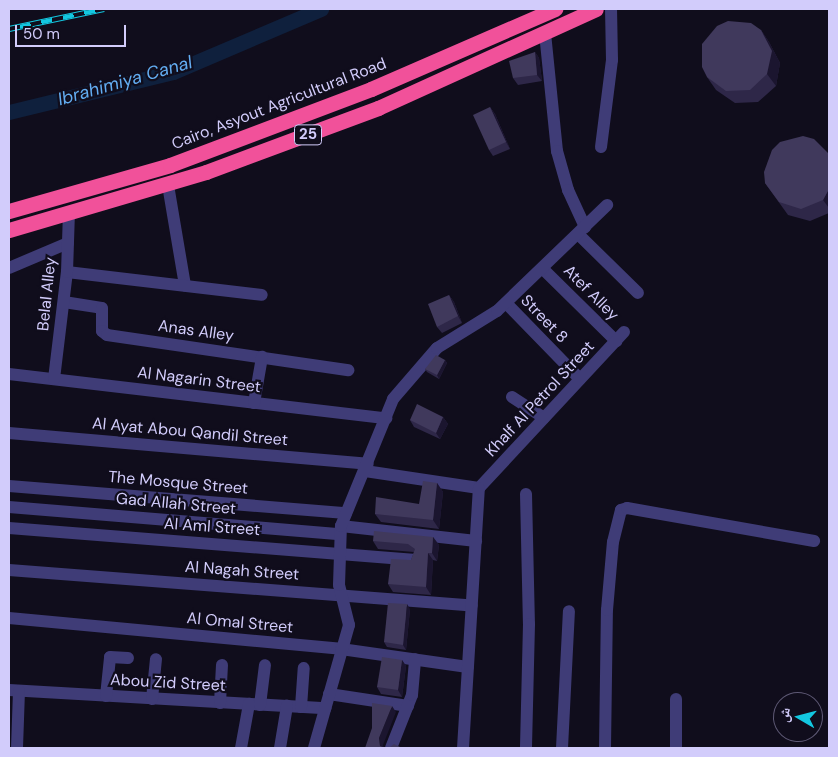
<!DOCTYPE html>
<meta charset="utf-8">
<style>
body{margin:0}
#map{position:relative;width:838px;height:757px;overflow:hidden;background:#100d1c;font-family:"DM Sans","Noto Naskh Arabic",sans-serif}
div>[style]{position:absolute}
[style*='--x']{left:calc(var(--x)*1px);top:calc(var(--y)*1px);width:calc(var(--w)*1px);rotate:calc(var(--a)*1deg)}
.canal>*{height:15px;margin:-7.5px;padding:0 7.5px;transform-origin:7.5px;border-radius:7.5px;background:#0f203d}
.street>*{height:12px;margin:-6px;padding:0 6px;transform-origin:6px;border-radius:6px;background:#3f3c77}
.highway>*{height:15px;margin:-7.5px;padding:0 7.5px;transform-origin:7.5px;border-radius:7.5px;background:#f1519a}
.rail>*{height:5.5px;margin-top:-2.75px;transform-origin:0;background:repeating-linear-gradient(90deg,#100d1c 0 11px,#13c7e0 0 22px);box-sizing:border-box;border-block:1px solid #13c7e0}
.wall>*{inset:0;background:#2e2748}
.shaded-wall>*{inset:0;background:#1b152f}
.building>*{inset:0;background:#40395c}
span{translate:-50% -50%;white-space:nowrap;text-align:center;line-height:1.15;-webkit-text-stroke:4.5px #100d1c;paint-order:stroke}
.shield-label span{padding:1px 4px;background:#100d1c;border:1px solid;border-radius:4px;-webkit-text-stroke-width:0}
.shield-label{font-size:15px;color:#d2ccfb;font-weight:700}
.street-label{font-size:16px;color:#d2ccfb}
.water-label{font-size:18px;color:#63adf2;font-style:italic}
.frame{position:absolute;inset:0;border:10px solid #d2ccfb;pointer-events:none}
.north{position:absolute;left:773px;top:692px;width:50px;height:50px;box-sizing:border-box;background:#100d1c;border:1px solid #5e5975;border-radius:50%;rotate:278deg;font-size:14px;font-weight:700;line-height:20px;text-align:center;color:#d2ccfb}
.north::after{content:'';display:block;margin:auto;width:18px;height:22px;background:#13c7e0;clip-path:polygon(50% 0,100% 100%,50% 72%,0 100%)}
.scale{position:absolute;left:15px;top:25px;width:111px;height:22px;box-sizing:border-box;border:2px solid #d2ccfb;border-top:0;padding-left:6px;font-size:15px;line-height:18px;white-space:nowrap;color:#d2ccfb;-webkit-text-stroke:4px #100d1c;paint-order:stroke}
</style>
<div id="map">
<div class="canal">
<div style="--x:9;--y:112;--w:169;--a:-13.7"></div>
<div style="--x:173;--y:72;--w:161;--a:-23.1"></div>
</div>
<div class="street">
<div style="--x:545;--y:33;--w:119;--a:84.2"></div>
<div style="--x:557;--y:151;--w:41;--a:74.2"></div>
<div style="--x:568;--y:190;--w:41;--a:65.3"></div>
<div style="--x:601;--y:147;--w:88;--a:-82.8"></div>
<div style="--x:612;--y:60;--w:51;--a:-91.1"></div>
<div style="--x:168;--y:185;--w:102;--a:80.4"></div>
<div style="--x:578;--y:234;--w:84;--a:44.5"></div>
<div style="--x:9;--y:268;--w:64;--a:-23"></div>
<div style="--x:543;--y:269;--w:103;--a:44.6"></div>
<div style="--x:67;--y:272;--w:196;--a:6.7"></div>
<div style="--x:64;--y:302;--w:38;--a:9"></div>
<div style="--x:102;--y:308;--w:23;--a:90"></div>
<div style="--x:102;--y:331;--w:6;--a:39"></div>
<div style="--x:107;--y:335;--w:244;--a:8.3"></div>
<div style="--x:506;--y:303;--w:106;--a:45.8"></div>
<div style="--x:9;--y:374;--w:380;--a:6.7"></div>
<div style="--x:54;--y:379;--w:108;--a:-83.1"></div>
<div style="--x:67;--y:272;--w:60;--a:-88.1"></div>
<div style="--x:512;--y:397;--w:38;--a:33"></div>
<div style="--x:254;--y:403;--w:47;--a:-80.1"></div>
<div style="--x:9;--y:433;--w:360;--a:4.9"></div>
<div style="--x:365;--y:471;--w:115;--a:8.5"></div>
<div style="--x:9;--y:486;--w:338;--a:4.6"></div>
<div style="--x:479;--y:488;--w:213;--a:-47.1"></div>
<div style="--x:526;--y:494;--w:130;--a:88.7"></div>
<div style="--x:529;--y:624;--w:124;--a:91.4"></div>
<div style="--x:9;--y:507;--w:332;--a:4.7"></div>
<div style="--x:341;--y:526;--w:136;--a:6.3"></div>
<div style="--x:9;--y:528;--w:405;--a:4.5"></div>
<div style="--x:9;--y:570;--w:464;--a:4.4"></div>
<div style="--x:9;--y:618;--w:333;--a:5.3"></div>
<div style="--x:341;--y:649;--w:128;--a:8.1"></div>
<div style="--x:9;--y:690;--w:317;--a:3.3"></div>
<div style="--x:329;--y:694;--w:80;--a:8.6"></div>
<div style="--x:106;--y:696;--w:39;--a:-84"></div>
<div style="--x:110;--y:657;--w:18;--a:3"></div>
<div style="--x:152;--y:699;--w:40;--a:-84.3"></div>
<div style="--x:220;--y:703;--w:38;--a:-87"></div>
<div style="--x:260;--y:705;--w:40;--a:-82.9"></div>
<div style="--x:301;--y:707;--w:39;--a:-86"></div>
<div style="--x:17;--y:748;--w:57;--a:-88"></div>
<div style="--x:241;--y:748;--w:45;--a:-79.7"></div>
<div style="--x:280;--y:748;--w:43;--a:-80.5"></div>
<div style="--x:314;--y:748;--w:128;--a:-74.1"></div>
<div style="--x:349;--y:625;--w:41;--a:-104"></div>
<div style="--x:339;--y:585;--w:59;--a:-88.1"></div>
<div style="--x:341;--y:526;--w:137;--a:-67.7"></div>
<div style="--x:393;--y:399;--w:67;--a:-49.2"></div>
<div style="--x:437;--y:348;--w:70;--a:-31.7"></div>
<div style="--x:497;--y:311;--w:153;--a:-43.9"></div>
<div style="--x:391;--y:748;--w:57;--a:-68.4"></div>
<div style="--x:412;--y:695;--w:36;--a:-85"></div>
<div style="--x:463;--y:748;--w:260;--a:-86.5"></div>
<div style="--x:562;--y:748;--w:137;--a:-87.1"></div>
<div style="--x:605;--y:748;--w:138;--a:-89.2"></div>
<div style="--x:607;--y:610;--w:68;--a:-85"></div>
<div style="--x:613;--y:542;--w:33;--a:-76"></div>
<div style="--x:621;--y:510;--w:6;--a:-18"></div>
<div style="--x:627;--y:508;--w:190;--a:10"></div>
<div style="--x:676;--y:748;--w:49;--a:-90"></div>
</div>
<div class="highway">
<div style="--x:9;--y:211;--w:167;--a:-15.9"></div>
<div style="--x:170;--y:165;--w:215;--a:-20.7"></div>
<div style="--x:371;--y:89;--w:201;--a:-23.5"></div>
<div style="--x:9;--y:230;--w:205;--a:-16.4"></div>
<div style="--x:206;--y:172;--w:184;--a:-20.4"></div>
<div style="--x:378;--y:108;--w:239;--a:-24.4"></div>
</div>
<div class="rail">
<div style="--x:9;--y:29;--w:97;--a:-11.9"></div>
</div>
<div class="wall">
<div style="clip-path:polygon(761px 30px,769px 42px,780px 63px,776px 86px,758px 102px,735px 103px,716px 90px,707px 77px)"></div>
<div style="clip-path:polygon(535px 52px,539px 58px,542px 81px,518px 85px,513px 78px)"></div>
<div style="clip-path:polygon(490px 107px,495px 114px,510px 149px,493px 156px,489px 150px)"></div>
<div style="clip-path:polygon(829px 154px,829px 213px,810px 221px,788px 215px,765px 183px)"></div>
<div style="clip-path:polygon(449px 295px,454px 302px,462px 323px,442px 333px,437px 327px)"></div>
<div style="clip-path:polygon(445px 360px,447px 363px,439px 379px,427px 372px,425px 369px)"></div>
<div style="clip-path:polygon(443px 417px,448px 424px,440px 439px,414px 427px,410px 420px)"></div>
<div style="clip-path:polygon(437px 483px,443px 492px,439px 529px,381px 522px,375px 514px,419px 504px)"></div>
<div style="clip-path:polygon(433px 537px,439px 545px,437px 561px,433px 560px,431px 595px,393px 592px,388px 584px,411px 560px,414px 552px,378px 549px,373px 541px)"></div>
<div style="clip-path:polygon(410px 609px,406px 650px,387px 647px,384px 642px)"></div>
<div style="clip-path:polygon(402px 660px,406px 666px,402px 697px,381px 694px,377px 687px)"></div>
</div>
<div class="shaded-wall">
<div style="clip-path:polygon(761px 30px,769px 42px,780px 63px,776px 86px,767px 74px)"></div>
<div style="clip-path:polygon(535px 52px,539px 58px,542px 81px,537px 75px)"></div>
<div style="clip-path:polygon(490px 107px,495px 114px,510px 149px,506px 142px)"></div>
<div style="clip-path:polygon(829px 189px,829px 208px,823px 200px)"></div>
<div style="clip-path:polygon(449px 295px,454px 302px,462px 323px,458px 316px)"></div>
<div style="clip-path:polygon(445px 360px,447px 363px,439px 379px,437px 375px)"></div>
<div style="clip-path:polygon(443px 417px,448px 424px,440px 439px,436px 433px)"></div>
<div style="clip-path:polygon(437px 483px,443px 492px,439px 529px,433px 520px)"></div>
<div style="clip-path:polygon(433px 537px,439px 545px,437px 561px,432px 553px)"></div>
<div style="clip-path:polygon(428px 553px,433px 560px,431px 595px,426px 587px)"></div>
<div style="clip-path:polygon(407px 604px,410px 609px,406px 650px,403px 645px)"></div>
<div style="clip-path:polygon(402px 660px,406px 666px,402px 697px,398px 690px)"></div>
<div style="clip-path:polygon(392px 706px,396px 712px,383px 745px,384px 748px,380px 746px,379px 738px)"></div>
</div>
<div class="building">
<div style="clip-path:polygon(728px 21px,751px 23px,761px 30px,772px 51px,767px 74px,750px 90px,726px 91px,707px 77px,702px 67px,702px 44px,717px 26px)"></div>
<div style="clip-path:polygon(535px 52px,537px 75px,513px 78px,509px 61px)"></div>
<div style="clip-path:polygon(490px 107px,506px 142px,489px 150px,473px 115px)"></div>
<div style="clip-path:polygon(803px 136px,814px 139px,829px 154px,829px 189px,823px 200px,801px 209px,779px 202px,765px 183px,764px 172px,772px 150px,780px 142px)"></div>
<div style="clip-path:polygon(449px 295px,458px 316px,437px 327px,428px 304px)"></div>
<div style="clip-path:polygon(436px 355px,445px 360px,437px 375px,425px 369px)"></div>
<div style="clip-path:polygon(417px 404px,443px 417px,436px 433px,410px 420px)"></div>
<div style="clip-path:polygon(423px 481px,437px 483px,433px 520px,375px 514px,376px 497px,419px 504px)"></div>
<div style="clip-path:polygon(374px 531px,433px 537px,432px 553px,428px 553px,426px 587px,388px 584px,391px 559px,411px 560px,415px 549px,408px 544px,373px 541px)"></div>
<div style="clip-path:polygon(388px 603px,407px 604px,403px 645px,384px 642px)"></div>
<div style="clip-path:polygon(382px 657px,402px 660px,398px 690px,377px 687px)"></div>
<div style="clip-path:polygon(372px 703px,392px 706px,379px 738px,380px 746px,385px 748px,365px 748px,372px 728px)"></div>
<div style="clip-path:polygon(394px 744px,402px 748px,389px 748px)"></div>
</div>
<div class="shield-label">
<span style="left:308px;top:135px">25</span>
</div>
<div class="street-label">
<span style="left:279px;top:104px;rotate:-21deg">Cairo, Asyout Agricultural Road</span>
<span style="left:591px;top:293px;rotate:45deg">Atef Alley</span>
<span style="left:47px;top:294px;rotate:-84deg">Belal Alley</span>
<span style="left:544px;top:319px;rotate:46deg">Street 8</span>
<span style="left:196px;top:331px;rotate:8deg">Anas Alley</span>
<span style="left:199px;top:380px;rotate:7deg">Al Nagarin Street</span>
<span style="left:540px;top:399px;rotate:-47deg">Khalf Al Petrol Street</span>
<span style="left:190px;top:432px;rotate:5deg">Al Ayat Abou Qandil Street</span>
<span style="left:178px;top:483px;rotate:5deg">The Mosque Street</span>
<span style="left:176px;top:504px;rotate:5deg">Gad Allah Street</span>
<span style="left:212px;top:527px;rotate:4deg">Al Aml Street</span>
<span style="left:242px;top:571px;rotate:4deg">Al Nagah Street</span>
<span style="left:240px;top:623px;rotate:5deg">Al Omal Street</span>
<span style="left:168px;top:683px;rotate:3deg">Abou Zid Street</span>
</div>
<div class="water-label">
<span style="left:125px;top:81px;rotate:-16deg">Ibrahimiya Canal</span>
</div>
<div class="frame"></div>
<div class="north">ش</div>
<div class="scale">50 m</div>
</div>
